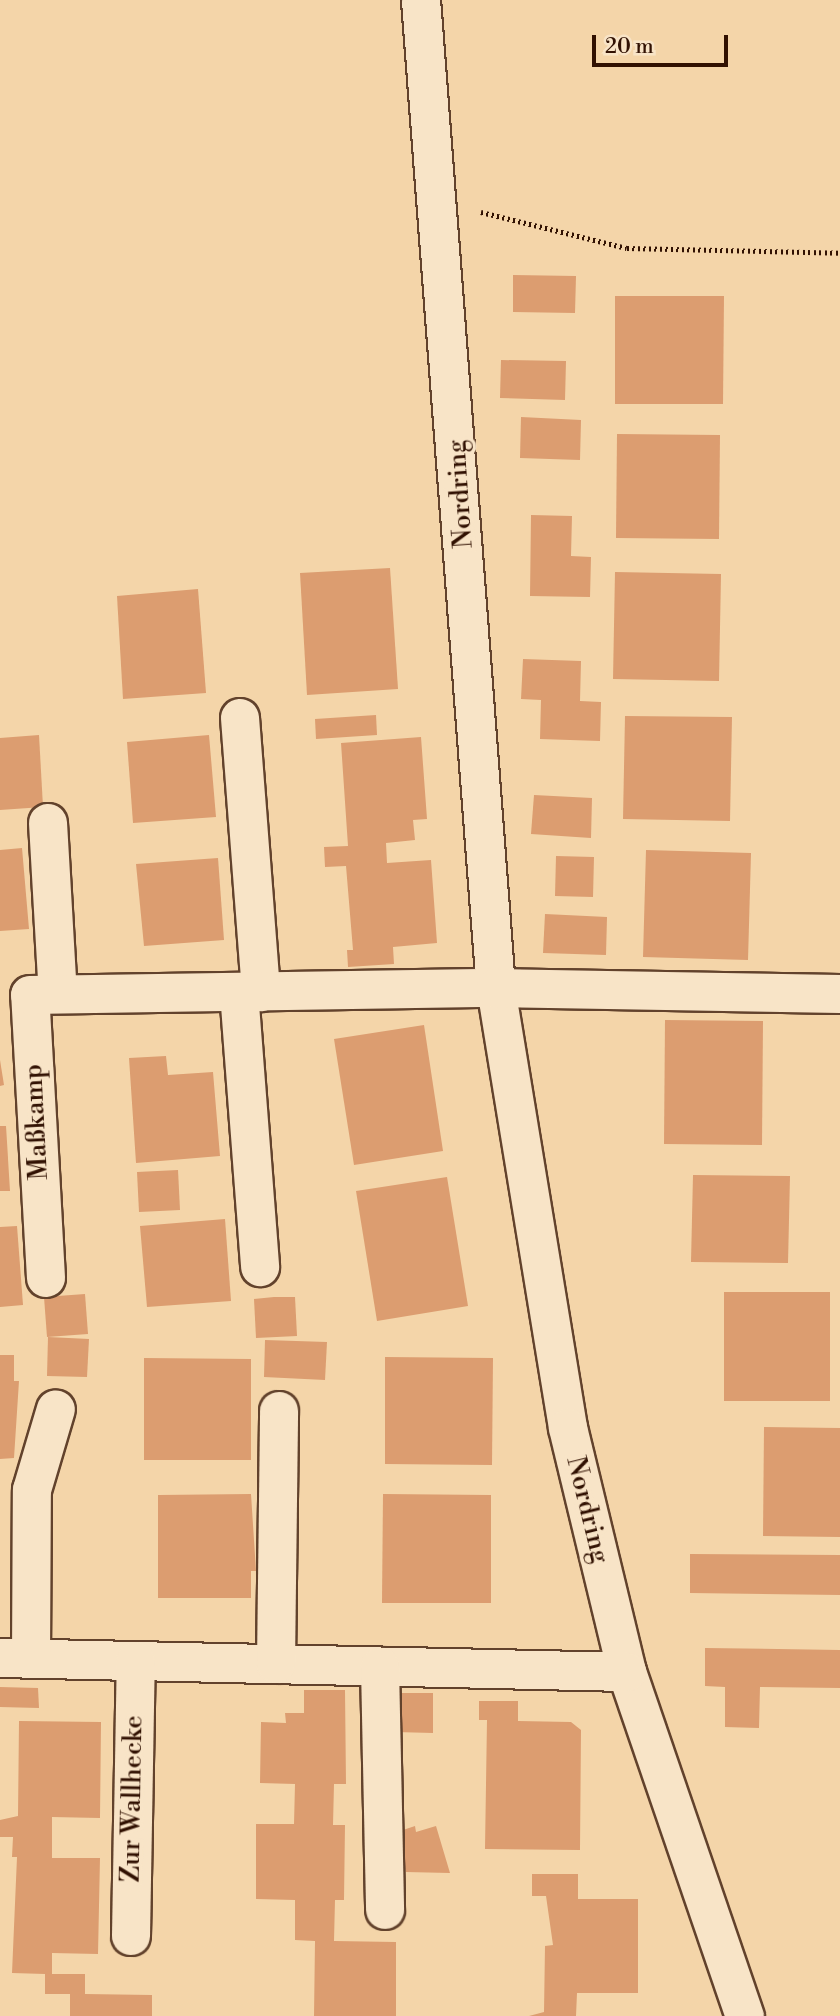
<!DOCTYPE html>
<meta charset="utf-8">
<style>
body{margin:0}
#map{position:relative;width:840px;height:2016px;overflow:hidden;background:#f4d5a9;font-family:"Libre Bodoni",serif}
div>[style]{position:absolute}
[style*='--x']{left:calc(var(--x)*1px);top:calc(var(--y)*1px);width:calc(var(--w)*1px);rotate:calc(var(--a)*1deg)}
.building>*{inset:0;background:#dc9d70}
.path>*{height:4.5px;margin-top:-2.25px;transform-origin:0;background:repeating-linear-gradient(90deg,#311102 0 2px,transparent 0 5.5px)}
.roads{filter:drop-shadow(2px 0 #62422c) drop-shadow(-2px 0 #62422c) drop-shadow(0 2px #62422c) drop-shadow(0 -2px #62422c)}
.street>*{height:38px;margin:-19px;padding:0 19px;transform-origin:19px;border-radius:19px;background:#f8e4c7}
span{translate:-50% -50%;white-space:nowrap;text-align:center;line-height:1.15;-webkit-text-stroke:7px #f8e4c7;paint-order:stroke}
.street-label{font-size:26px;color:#311102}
.scale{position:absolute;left:592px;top:35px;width:136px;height:32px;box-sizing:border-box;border:4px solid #311102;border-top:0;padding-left:9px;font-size:21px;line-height:24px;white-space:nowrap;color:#311102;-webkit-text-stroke:5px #f8e4c7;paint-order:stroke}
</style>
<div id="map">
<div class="building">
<div style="clip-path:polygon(513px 275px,576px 276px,575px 313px,513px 312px)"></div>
<div style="clip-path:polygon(615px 296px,724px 296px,723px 404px,615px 404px)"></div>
<div style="clip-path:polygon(501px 360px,566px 361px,565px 400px,500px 398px)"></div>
<div style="clip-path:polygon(521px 417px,581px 420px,580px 460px,520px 458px)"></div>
<div style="clip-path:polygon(617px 434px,720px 435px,719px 539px,616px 538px)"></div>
<div style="clip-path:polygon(531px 515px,572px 516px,571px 556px,591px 557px,590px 597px,530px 596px)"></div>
<div style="clip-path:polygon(390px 568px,398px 689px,307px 695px,300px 573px)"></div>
<div style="clip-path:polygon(615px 572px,721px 574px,719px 681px,613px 679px)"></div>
<div style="clip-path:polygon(198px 589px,206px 693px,123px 699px,117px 596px)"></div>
<div style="clip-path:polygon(523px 659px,581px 661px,580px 701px,601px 702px,600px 741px,540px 739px,541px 700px,521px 699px)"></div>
<div style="clip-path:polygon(376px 715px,377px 735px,316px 739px,315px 719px)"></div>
<div style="clip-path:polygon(625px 716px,732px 717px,730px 821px,623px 819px)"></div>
<div style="clip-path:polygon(39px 735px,43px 807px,0 810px,0 738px)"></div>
<div style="clip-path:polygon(209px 735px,216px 817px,133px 823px,127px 742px)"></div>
<div style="clip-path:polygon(421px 737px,427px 819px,413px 820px,415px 840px,386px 843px,387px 863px,431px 860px,437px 943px,393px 947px,394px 964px,348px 967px,347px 950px,353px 950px,346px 866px,325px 867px,324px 847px,348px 846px,341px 743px)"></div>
<div style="clip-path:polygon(534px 795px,592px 798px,591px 838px,531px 834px)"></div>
<div style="clip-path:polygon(22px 848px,29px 929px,0 931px,0 850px)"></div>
<div style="clip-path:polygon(646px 850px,751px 853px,748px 960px,643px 957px)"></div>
<div style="clip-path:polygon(556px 856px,594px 857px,593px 897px,555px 896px)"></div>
<div style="clip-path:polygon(218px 858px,224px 940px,144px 946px,136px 864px)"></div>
<div style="clip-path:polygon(545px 914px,607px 917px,606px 955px,543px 953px)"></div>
<div style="clip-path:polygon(665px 1020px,763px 1021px,762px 1145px,664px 1144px)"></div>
<div style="clip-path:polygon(424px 1025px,443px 1151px,354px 1165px,334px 1039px)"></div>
<div style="clip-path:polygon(166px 1056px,168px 1075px,213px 1072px,220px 1156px,136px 1163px,129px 1058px)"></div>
<div style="clip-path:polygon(0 1060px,4px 1085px,0 1086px)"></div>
<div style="clip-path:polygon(0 1126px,6px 1126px,10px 1191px,0 1191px)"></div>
<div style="clip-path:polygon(178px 1170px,180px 1210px,139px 1212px,137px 1172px)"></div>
<div style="clip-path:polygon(693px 1175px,790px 1176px,788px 1263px,691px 1262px)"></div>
<div style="clip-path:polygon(447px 1177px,468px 1306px,377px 1321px,356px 1191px)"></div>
<div style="clip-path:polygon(225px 1219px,231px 1301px,147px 1307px,140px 1226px)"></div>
<div style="clip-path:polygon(17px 1226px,23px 1305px,0 1307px,0 1227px)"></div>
<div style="clip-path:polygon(724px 1292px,830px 1292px,830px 1401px,724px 1401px)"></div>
<div style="clip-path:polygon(85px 1294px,88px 1334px,47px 1337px,44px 1297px)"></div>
<div style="clip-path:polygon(274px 1297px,295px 1297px,297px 1336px,256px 1338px,254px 1299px)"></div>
<div style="clip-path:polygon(48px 1337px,89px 1339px,87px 1377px,47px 1376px)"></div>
<div style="clip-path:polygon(265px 1340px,327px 1342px,325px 1380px,264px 1377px)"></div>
<div style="clip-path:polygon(0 1355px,14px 1355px,14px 1381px,19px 1381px,14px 1458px,0 1459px)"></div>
<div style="clip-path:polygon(385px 1357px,493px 1358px,492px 1465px,385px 1464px)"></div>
<div style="clip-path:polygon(144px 1358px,251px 1359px,251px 1460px,144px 1460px)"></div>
<div style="clip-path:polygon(764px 1427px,840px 1428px,840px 1537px,763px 1536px)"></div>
<div style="clip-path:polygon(251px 1494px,256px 1571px,251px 1571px,251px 1598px,158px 1598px,158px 1495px)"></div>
<div style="clip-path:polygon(383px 1494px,491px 1495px,491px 1603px,382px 1603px)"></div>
<div style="clip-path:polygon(690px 1554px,840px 1555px,840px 1595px,690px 1593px)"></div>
<div style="clip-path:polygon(705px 1648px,840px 1650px,840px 1688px,760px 1687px,759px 1728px,725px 1727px,725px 1687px,705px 1686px)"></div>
<div style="clip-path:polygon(0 1687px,38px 1688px,39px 1708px,0 1707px)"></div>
<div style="clip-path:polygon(304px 1690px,345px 1690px,346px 1784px,334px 1784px,333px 1825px,345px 1825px,344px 1900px,335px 1900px,334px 1941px,396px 1942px,396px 2016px,314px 2016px,315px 1941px,295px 1940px,295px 1900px,256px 1899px,256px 1824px,294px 1824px,295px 1784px,260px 1783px,261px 1722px,286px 1723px,285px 1713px,304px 1713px)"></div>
<div style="clip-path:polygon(396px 1693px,433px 1693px,433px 1733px,395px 1732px)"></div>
<div style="clip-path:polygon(479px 1701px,518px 1701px,518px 1721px,571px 1722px,581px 1730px,580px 1850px,485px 1849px,487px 1720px,479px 1720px)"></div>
<div style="clip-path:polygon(19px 1721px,101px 1722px,100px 1818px,52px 1817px,52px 1858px,100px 1858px,98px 1954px,52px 1953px,52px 1974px,85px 1974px,85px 1994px,152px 1995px,152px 2016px,70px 2016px,70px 1994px,45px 1994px,45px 1974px,12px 1973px,17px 1857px,12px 1857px,13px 1837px,0 1837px,0 1820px,18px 1816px)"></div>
<div style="clip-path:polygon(415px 1826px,416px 1832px,436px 1826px,450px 1873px,406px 1872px,394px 1833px)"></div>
<div style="clip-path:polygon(532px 1874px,578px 1874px,578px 1899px,638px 1899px,638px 1993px,577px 1993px,576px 2016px,529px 2016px,544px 2012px,545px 1946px,553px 1945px,546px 1896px,532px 1896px)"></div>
</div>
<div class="path">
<div style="--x:481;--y:212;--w:150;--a:13.9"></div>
<div style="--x:627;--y:248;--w:213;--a:1.3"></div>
</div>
<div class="roads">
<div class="street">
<div style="--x:421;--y:0;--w:991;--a:85.66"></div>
<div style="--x:496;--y:988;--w:446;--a:80.7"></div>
<div style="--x:568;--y:1428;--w:251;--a:76.4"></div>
<div style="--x:627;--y:1672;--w:364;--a:71.1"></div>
<div style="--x:240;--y:718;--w:275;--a:85.6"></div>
<div style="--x:48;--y:823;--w:171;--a:86.7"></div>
<div style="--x:239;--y:992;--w:276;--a:85.6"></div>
<div style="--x:46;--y:1278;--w:283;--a:-93.2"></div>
<div style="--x:30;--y:995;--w:466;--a:-0.9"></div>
<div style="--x:496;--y:988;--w:344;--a:1"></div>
<div style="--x:0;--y:1658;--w:627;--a:1.28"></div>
<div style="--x:31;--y:1659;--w:169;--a:-89.7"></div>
<div style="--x:32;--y:1490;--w:84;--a:-73.5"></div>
<div style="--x:276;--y:1664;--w:253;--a:-89.3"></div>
<div style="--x:380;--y:1667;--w:243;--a:88.8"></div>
<div style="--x:131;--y:1936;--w:275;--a:-89"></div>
</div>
</div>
<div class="street-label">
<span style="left:461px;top:494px;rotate:-94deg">Nordring</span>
<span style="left:37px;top:1122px;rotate:-93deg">Maßkamp</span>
<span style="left:587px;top:1510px;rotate:76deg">Nordring</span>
<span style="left:133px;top:1799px;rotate:-89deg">Zur Wallhecke</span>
</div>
<div class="scale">20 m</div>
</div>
